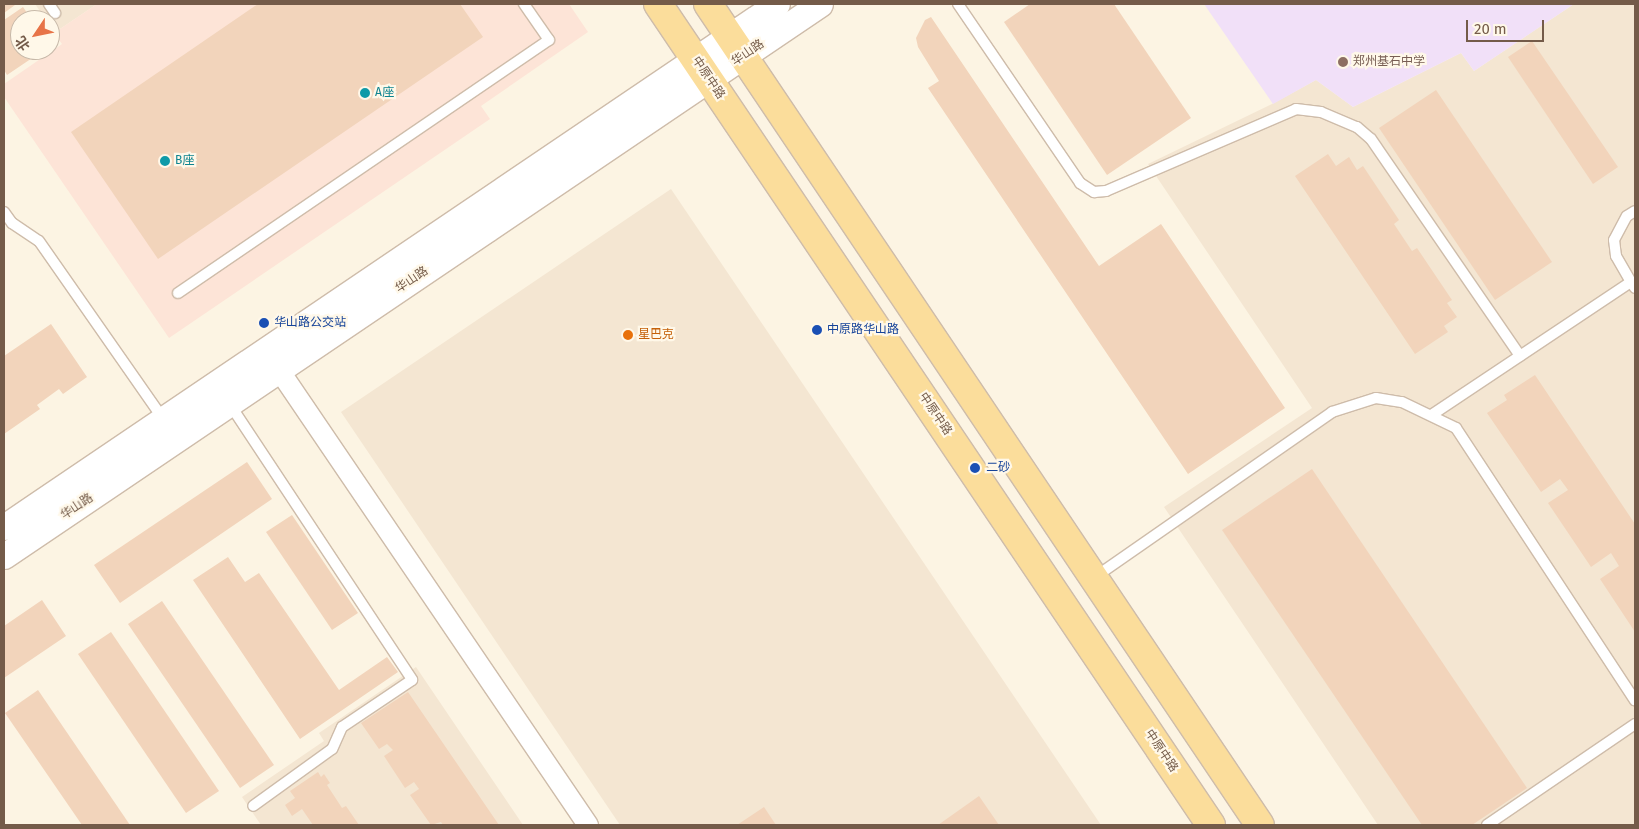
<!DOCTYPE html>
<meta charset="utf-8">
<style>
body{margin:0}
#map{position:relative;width:1639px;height:829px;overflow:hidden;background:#fcf4e3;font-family:"Fira Sans","Noto Sans SC",sans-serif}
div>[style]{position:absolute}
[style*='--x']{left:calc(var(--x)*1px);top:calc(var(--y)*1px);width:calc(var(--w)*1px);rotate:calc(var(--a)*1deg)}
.residential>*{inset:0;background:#f4e6d2}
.commercial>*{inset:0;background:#fde4d7}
.education>*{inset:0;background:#f1e0f8}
.building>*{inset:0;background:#f2d4bb}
.roads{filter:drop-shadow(1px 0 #cebcaa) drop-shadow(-1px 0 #cebcaa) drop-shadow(0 1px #cebcaa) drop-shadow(0 -1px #cebcaa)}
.service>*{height:10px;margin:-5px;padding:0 5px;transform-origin:5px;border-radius:5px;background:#fff}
.minor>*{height:20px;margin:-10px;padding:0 10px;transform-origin:10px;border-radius:10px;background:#fff}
.tertiary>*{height:25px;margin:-12.5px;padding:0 12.5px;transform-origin:12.5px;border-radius:12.5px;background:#fff}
.primary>*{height:28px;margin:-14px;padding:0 14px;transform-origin:14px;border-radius:14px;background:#fbdd9b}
.dots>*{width:14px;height:14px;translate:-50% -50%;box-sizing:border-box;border:2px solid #fff8e9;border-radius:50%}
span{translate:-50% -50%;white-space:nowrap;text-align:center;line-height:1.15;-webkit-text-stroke:4.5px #fff8e9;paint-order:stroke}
.street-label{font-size:12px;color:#745b49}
.education-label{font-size:12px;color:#785e54}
.left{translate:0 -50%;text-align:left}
.culture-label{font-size:12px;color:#0d838f}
.transit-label{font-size:12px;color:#164399}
.food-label{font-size:12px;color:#c56008}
.frame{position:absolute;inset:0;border:5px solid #745b49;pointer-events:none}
.north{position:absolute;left:10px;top:10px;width:50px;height:50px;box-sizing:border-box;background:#fff8e9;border:1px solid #c7b9a9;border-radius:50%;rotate:236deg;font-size:14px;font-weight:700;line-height:20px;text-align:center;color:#745b49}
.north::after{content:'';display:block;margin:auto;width:18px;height:22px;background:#e77448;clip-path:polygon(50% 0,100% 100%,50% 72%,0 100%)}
.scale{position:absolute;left:1466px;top:20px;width:78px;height:22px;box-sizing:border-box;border:2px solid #745b49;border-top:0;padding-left:6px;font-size:15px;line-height:18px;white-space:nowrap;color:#745b49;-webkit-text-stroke:4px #fff8e9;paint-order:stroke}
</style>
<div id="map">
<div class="residential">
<div style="clip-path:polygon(35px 4px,97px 4px,54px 33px,50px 20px,46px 20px)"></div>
<div style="clip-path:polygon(1574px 4px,1635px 4px,1635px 825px,1378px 825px,1164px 507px,1312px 408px,1148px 164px,1272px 104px,1316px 80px,1353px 107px,1461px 53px,1474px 71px)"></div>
<div style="clip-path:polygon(671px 189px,1101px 825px,620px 825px,341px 412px)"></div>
<div style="clip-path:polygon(416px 667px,523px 825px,261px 825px,242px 797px,324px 741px,319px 733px)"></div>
</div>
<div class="commercial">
<div style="clip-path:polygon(97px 4px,569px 4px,588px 32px,481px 106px,490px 119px,169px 338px,4px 97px,4px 84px,62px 44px,54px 33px)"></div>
</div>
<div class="education">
<div style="clip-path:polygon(1204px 4px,1574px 4px,1474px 71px,1461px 53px,1353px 107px,1316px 80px,1273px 104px)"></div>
</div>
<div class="building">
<div style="clip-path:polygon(4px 4px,14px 4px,15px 5px,4px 13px)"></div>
<div style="clip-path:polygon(258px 4px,460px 4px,483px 37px,158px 259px,71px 132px)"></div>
<div style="clip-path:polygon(1030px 4px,1114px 4px,1191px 118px,1107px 175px,1004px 22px)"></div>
<div style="clip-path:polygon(23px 7px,32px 20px,20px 20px,20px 50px,44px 50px,7px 75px,4px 70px,4px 20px)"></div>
<div style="clip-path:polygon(931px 17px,1099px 266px,1161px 224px,1285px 408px,1188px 474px,928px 88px,939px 81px,918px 47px,916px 38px,925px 20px)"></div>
<div style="clip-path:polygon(1532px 41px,1618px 167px,1593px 184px,1508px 57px)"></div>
<div style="clip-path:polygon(1436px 90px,1552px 262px,1495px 300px,1379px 128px)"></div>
<div style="clip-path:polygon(1328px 154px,1336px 166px,1349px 157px,1357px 170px,1363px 166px,1399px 220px,1394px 224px,1412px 251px,1417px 248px,1452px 300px,1447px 303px,1457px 317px,1444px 326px,1448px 332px,1415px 354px,1295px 176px)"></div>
<div style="clip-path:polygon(51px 324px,87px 377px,63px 394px,59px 389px,37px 405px,40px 409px,4px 434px,4px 356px)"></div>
<div style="clip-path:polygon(1535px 375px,1635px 524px,1635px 632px,1600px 579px,1619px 566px,1611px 553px,1591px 567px,1548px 503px,1568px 490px,1560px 479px,1541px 492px,1487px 413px,1507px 400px,1504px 395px)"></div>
<div style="clip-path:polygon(247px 462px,272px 499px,120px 603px,94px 565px)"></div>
<div style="clip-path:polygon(1312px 469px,1527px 788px,1472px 825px,1422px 825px,1222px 530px)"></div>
<div style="clip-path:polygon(292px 515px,358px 613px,332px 630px,266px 532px)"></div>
<div style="clip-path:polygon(228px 557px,245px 582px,259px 573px,339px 690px,387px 657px,398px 672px,300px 739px,193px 580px)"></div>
<div style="clip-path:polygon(42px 600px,66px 636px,4px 678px,4px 626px)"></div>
<div style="clip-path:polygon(162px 601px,274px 765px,240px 788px,128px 624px)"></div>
<div style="clip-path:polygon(111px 632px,219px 791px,186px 813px,78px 654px)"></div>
<div style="clip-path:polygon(38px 690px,130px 825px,82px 825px,5px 713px)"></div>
<div style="clip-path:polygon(408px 692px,499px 825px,443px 825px,441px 822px,431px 825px,410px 795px,419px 789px,414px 782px,405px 788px,384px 756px,393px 750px,387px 744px,379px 749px,361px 723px)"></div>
<div style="clip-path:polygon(318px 772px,321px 777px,324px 774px,330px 783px,327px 785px,342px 808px,346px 806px,359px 825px,313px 825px,302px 809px,292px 816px,285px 805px,295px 798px,290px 791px)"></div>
<div style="clip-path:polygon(979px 796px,999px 825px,938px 825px)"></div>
<div style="clip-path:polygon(764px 807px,776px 825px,737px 825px)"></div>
</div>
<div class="roads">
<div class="service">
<div style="--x:49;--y:4;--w:11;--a:56"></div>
<div style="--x:958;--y:4;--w:217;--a:55.7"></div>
<div style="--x:1080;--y:183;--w:17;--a:33"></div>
<div style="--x:1094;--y:192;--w:12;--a:-5"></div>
<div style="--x:1106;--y:191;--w:207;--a:-23.3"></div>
<div style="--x:1296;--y:109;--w:25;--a:7"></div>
<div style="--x:1321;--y:112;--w:39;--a:23"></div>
<div style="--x:1357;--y:127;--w:18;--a:41"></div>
<div style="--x:1371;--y:139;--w:263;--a:55.5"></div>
<div style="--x:4;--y:212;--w:14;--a:54"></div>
<div style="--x:12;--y:223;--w:32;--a:34"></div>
<div style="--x:39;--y:241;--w:217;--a:55.1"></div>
<div style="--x:1631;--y:282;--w:30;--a:-120"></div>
<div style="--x:1616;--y:256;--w:16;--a:-97"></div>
<div style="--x:1614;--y:240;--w:27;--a:-62"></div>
<div style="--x:1627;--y:216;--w:9;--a:-32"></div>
<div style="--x:178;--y:293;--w:449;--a:-34.3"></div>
<div style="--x:549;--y:40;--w:44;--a:-124.8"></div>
<div style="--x:229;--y:403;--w:332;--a:56.5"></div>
<div style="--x:412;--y:680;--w:84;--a:146.1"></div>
<div style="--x:342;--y:727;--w:24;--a:114"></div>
<div style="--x:332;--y:749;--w:97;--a:144.2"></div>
<div style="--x:1433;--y:414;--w:238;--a:-33.7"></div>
<div style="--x:1631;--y:282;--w:7;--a:56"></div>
<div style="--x:1095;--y:577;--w:289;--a:-34.8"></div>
<div style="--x:1332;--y:412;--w:46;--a:-17.7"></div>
<div style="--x:1376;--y:398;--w:26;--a:9"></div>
<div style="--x:1402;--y:402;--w:60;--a:25.7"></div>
<div style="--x:1456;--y:428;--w:326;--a:56.7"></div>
<div style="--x:1487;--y:825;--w:179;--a:-34.3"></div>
</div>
<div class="minor">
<div style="--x:279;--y:370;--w:550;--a:55.82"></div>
</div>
<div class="tertiary">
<div style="--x:4;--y:527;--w:933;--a:-34.08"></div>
<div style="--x:4;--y:556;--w:985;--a:-34.08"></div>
</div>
<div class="primary">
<div style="--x:658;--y:4;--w:990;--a:56.04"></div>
<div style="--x:708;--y:4;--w:989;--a:56.09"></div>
</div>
</div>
<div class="dots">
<div style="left:1343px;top:62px;background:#8d6e63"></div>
<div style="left:365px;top:93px;background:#0f9aa8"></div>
<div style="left:165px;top:161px;background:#0f9aa8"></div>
<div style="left:264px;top:323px;background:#1a4fb4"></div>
<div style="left:817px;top:330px;background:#1a4fb4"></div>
<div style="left:628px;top:335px;background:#e8710a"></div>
<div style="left:975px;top:468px;background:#1a4fb4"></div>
</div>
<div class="street-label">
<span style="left:748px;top:53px;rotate:-34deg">华山路</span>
<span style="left:708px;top:78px;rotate:56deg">中原中路</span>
<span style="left:412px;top:280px;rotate:-34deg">华山路</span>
<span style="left:935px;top:414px;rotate:56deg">中原中路</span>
<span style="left:77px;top:507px;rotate:-34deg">华山路</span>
<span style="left:1161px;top:751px;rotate:56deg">中原中路</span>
</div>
<div class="education-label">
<span class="left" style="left:1353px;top:62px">郑州基石中学</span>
</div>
<div class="culture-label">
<span class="left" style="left:375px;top:93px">A座</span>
<span class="left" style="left:175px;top:161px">B座</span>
</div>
<div class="transit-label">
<span class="left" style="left:274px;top:323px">华山路公交站</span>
<span class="left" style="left:827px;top:330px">中原路华山路</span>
<span class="left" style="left:986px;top:468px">二砂</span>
</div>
<div class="food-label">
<span class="left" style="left:638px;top:335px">星巴克</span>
</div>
<div class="frame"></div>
<div class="north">北</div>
<div class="scale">20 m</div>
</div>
